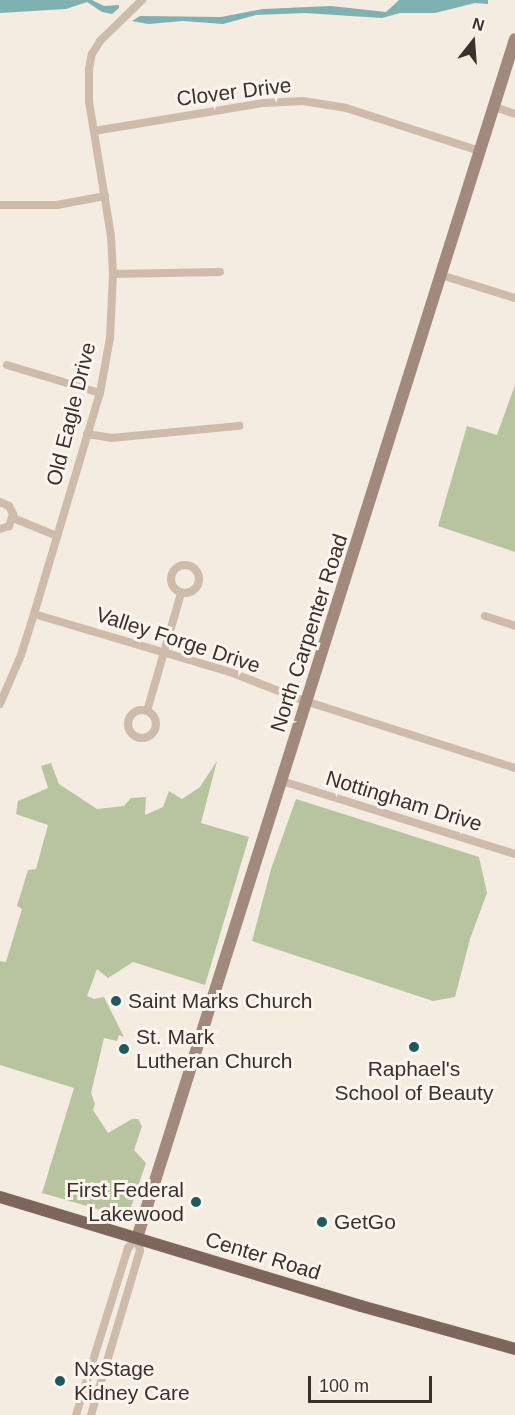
<!DOCTYPE html>
<style>
body{margin:0}
#map{position:relative;width:515px;height:1415px;overflow:hidden;background:#f4ebe1;font-family:Arial,sans-serif}
div>[style]{position:absolute}
[style*='--x']{left:calc(var(--x)*1px);top:calc(var(--y)*1px);width:calc(var(--w)*1px);rotate:calc(var(--a)*1deg)}
.green>*{inset:0;background:#b8c4a0}
.water>*{inset:0;background:#7fb0b2}
.street>*{height:8px;margin:-4px;padding:0 4px;transform-origin:4px;border-radius:4px;background:#cdbbac}
.street>.ring{margin:-4px;padding:0;box-sizing:content-box;background:none;border:8px solid #cdbbac;border-radius:50%}
.secondary>*{height:12px;margin:-6px;padding:0 6px;transform-origin:6px;border-radius:6px;background:#a18a7d}
.primary>*{height:12px;margin:-6px;padding:0 6px;transform-origin:6px;border-radius:6px;background:#7d675c}
.dots>*{width:16px;height:16px;translate:-50% -50%;box-sizing:border-box;border:3px solid #fbf5ee;border-radius:50%}
span{translate:-50% -50%;white-space:nowrap;text-align:center;line-height:1.15;-webkit-text-stroke:6px #fbf5ee;paint-order:stroke}
.street-label{font-size:21px;color:#3b302b}
.poi-label{font-size:21px;color:#3b302b}
.left{translate:0 -50%;text-align:left}
.right{translate:-100% -50%;text-align:right}
.north{position:absolute;left:443px;top:12px;width:60px;height:60px;-webkit-text-stroke:4px #fbf5ee;paint-order:stroke;rotate:17deg;font-size:16px;font-weight:700;line-height:24px;text-align:center;color:#3b302b}
.north::after{content:'';display:block;margin:auto;width:21px;height:27px;background:#3b302b;clip-path:polygon(50% 0,100% 100%,50% 72%,0 100%)}
.scale{position:absolute;left:308px;top:1376px;width:124px;height:27px;box-sizing:border-box;border:3px solid #3b302b;border-top:0;padding-left:8px;font-size:18px;line-height:21px;white-space:nowrap;color:#3b302b;-webkit-text-stroke:4px #fbf5ee;paint-order:stroke}
</style>
<div id="map">
<div class="green">
<div style="clip-path:polygon(515px 385px,515px 552px,438px 526px,467px 426px,497px 435px)"></div>
<div style="clip-path:polygon(217px 761px,201px 823px,249px 837px,205px 985px,133px 962px,108px 978px,97px 969px,87px 996px,94px 999px,104px 997px,124px 1037px,119px 1035px,117px 1041px,104px 1038px,91px 1093px,95px 1104px,93px 1110px,108px 1133px,132px 1119px,138px 1119px,142px 1126px,134px 1150px,146px 1163px,130px 1210px,125px 1217px,42px 1193px,74px 1088px,0 1065px,0 961px,6px 962px,22px 909px,17px 906px,28px 870px,36px 869px,48px 825px,16px 814px,18px 801px,48px 788px,41px 766px,51px 763px,59px 784px,97px 809px,124px 806px,131px 798px,146px 797px,145px 815px,163px 807px,169px 791px,182px 799px,200px 787px)"></div>
<div style="clip-path:polygon(296px 799px,479px 857px,487px 893px,470px 939px,455px 997px,433px 1001px,252px 941px,271px 869px)"></div>
</div>
<div class="water">
<div style="clip-path:polygon(0 0,92px 0,104px 6px,119px 5px,119px 8px,112px 14px,102px 12px,87px 2px,66px 9px,0 13px)"></div>
<div style="clip-path:polygon(399px 0,488px 0,488px 4px,475px 3px,435px 13px,400px 13px,382px 18px,305px 13px,256px 15px,223px 24px,183px 21px,148px 24px,132px 21px,140px 16px,221px 17px,263px 9px,331px 6px,386px 12px)"></div>
</div>
<div class="street">
<div style="--x:495;--y:107;--w:21;--a:19"></div>
<div style="--x:94;--y:131;--w:172;--a:-9.4"></div>
<div style="--x:264;--y:103;--w:39;--a:-3"></div>
<div style="--x:303;--y:101;--w:44;--a:9.2"></div>
<div style="--x:346;--y:108;--w:141;--a:17.8"></div>
<div style="--x:0;--y:205;--w:57;--a:0"></div>
<div style="--x:57;--y:205;--w:49;--a:-10.6"></div>
<div style="--x:113;--y:274;--w:107;--a:-1.1"></div>
<div style="--x:441;--y:275;--w:77;--a:17.3"></div>
<div style="--x:7;--y:365;--w:97;--a:16.8"></div>
<div style="--x:87;--y:434;--w:24;--a:9"></div>
<div style="--x:111;--y:438;--w:129;--a:-5.4"></div>
<div style="--x:0;--y:502;--w:10;--a:24"></div>
<div style="--x:9;--y:506;--w:9;--a:63"></div>
<div style="--x:13;--y:514;--w:13;--a:108"></div>
<div style="--x:9;--y:526;--w:9;--a:162"></div>
<div style="--x:13;--y:518;--w:48;--a:22.2"></div>
<div class="ring" style="left:171px;top:565px;width:20px;height:20px"></div>
<div style="--x:34;--y:614;--w:204;--a:16.5"></div>
<div style="--x:230;--y:672;--w:77;--a:21.3"></div>
<div style="--x:302;--y:700;--w:224;--a:17.7"></div>
<div style="--x:485;--y:616;--w:32;--a:18"></div>
<div style="--x:0;--y:704;--w:53;--a:-66.8"></div>
<div style="--x:21;--y:655;--w:43;--a:-72.4"></div>
<div style="--x:34;--y:614;--w:231;--a:-73.4"></div>
<div style="--x:100;--y:393;--w:56;--a:-79.7"></div>
<div style="--x:110;--y:338;--w:64;--a:-87.3"></div>
<div style="--x:113;--y:274;--w:38;--a:-93"></div>
<div style="--x:111;--y:236;--w:137;--a:-99.3"></div>
<div style="--x:89;--y:101;--w:32;--a:-90"></div>
<div style="--x:89;--y:69;--w:15;--a:-79"></div>
<div style="--x:92;--y:54;--w:15;--a:-58"></div>
<div style="--x:100;--y:41;--w:59;--a:-44.3"></div>
<div class="ring" style="left:128px;top:710px;width:20px;height:20px"></div>
<div style="--x:147;--y:711;--w:123;--a:-73.9"></div>
<div style="--x:282;--y:781;--w:244;--a:17.4"></div>
<div style="--x:76;--y:1415;--w:175;--a:-72.7"></div>
<div style="--x:128;--y:1248;--w:13;--a:-48"></div>
<div style="--x:91;--y:1415;--w:171;--a:-73.4"></div>
<div style="--x:140;--y:1251;--w:13;--a:-103"></div>
</div>
<div class="secondary">
<div style="--x:137;--y:1238;--w:1257;--a:-72.5"></div>
</div>
<div class="primary">
<div style="--x:0;--y:1197;--w:377;--a:16.8"></div>
<div style="--x:361;--y:1306;--w:160;--a:15.6"></div>
</div>
<div class="dots">
<div style="left:116px;top:1001px;background:#1f5a5e"></div>
<div style="left:414px;top:1047px;background:#1f5a5e"></div>
<div style="left:124px;top:1049px;background:#1f5a5e"></div>
<div style="left:196px;top:1202px;background:#1f5a5e"></div>
<div style="left:322px;top:1222px;background:#1f5a5e"></div>
<div style="left:60px;top:1381px;background:#1f5a5e"></div>
</div>
<div class="street-label">
<span style="left:234px;top:92px;rotate:-7deg">Clover Drive</span>
<span style="left:71px;top:414px;rotate:-76deg">Old Eagle Drive</span>
<span style="left:309px;top:633px;rotate:-72deg">North Carpenter Road</span>
<span style="left:178px;top:640px;rotate:18deg">Valley Forge Drive</span>
<span style="left:404px;top:801px;rotate:17deg">Nottingham Drive</span>
<span style="left:263px;top:1256px;rotate:17deg">Center Road</span>
</div>
<div class="poi-label">
<span class="left" style="left:128px;top:1001px">Saint Marks Church</span>
<span class="left" style="left:136px;top:1049px">St. Mark<br>Lutheran Church</span>
<span style="left:414px;top:1081px">Raphael's<br>School of Beauty</span>
<span class="right" style="left:184px;top:1202px">First Federal<br>Lakewood</span>
<span class="left" style="left:334px;top:1222px">GetGo</span>
<span class="left" style="left:74px;top:1381px">NxStage<br>Kidney Care</span>
</div>
<div class="north">N</div>
<div class="scale">100 m</div>
</div>
